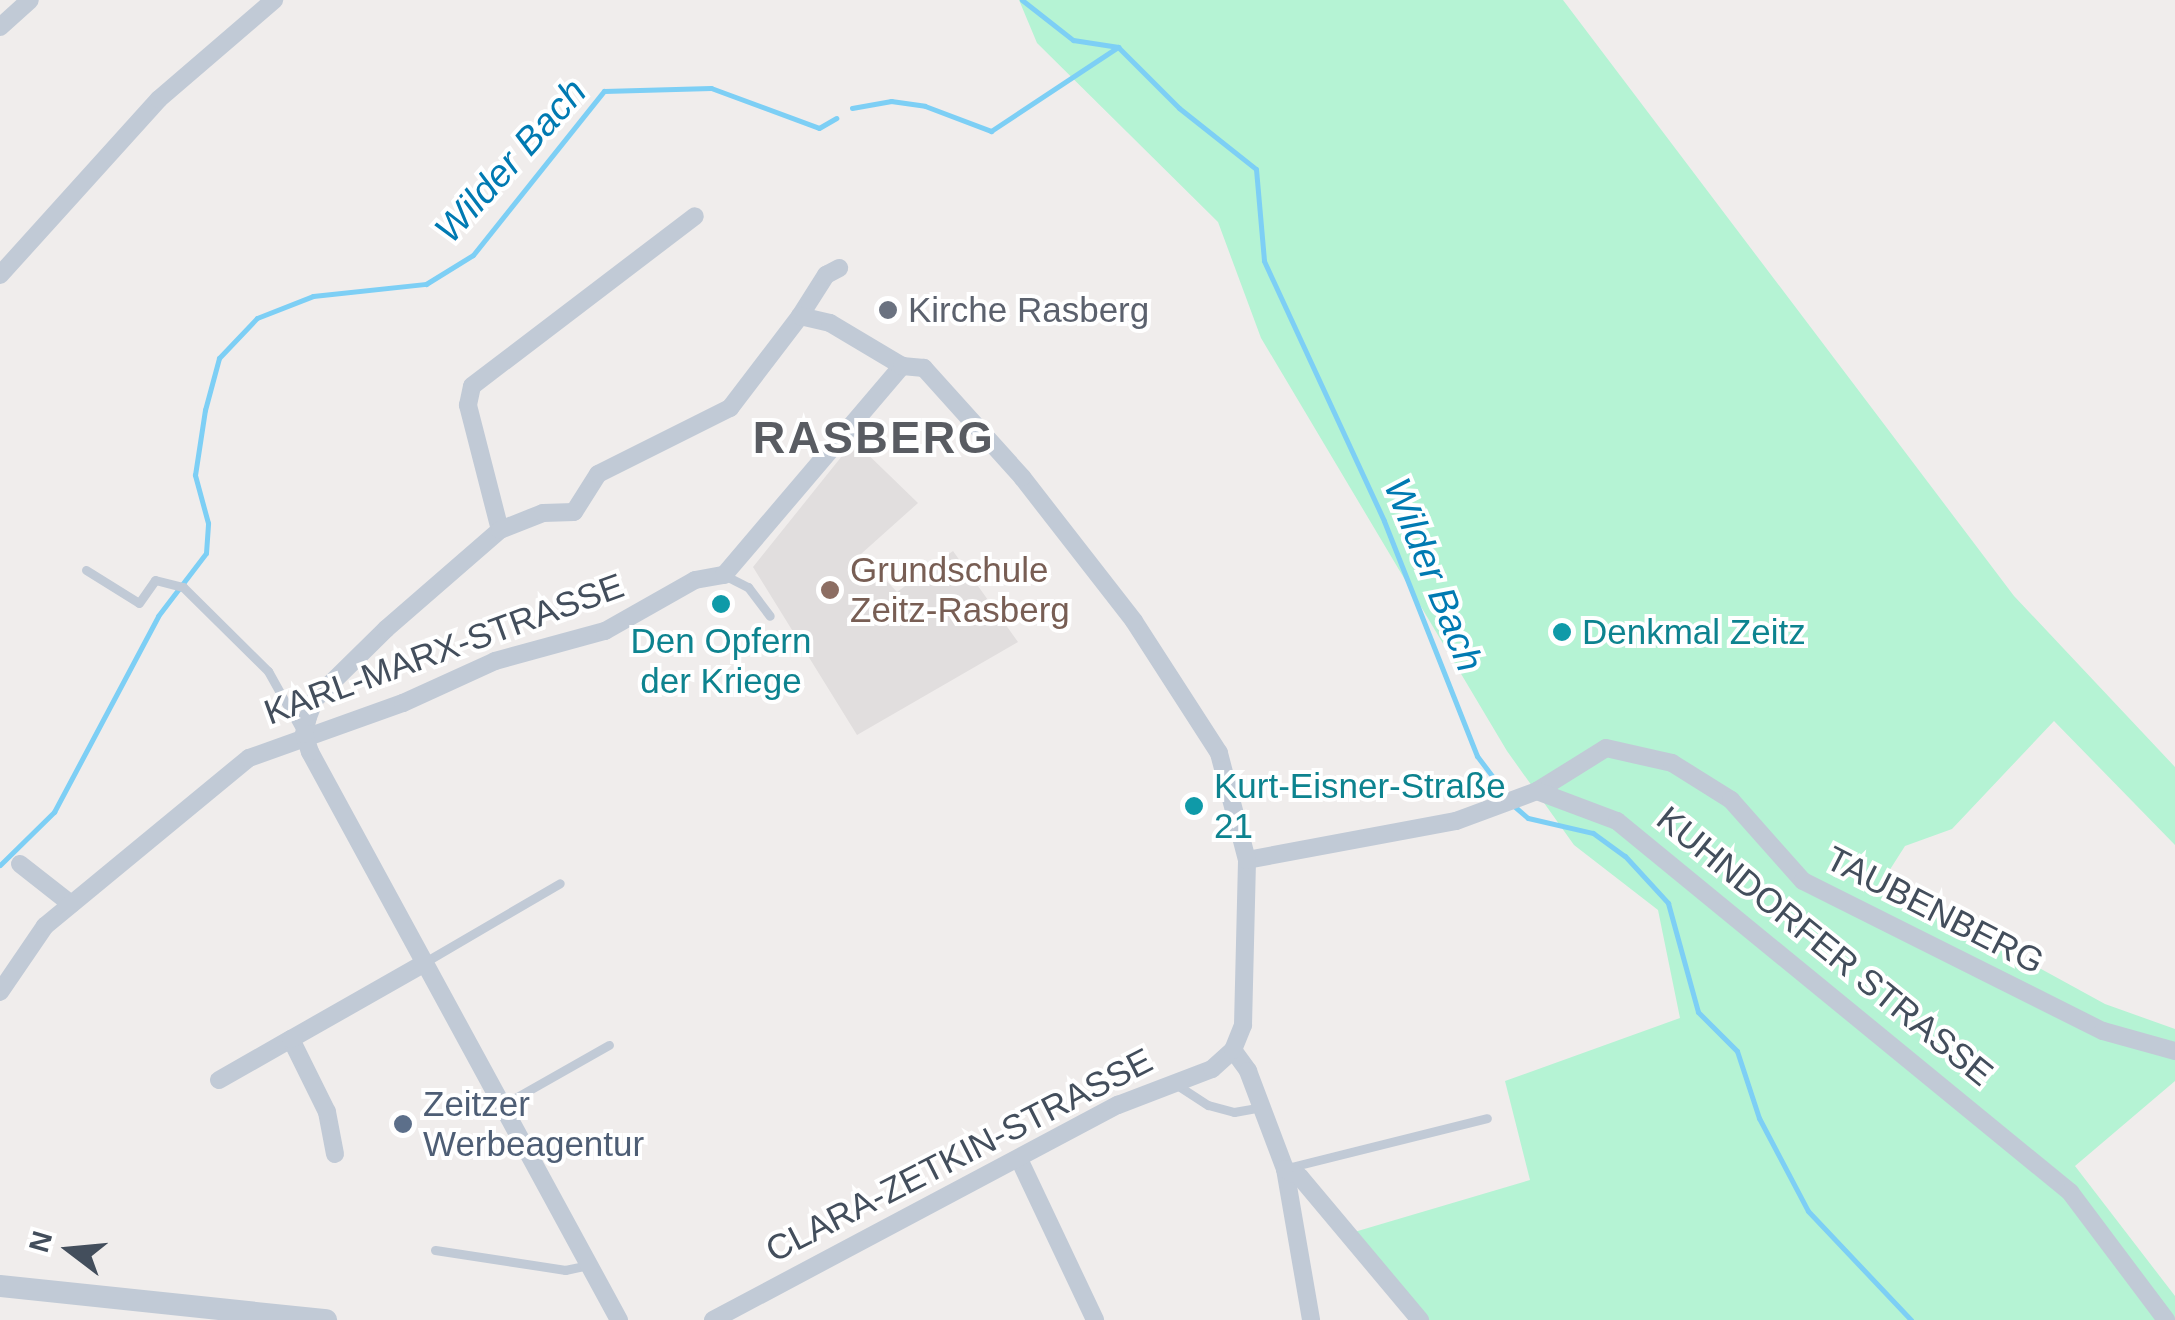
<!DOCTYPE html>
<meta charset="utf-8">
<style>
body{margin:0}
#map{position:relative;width:2175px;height:1320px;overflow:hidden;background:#f0edec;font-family:Arial,sans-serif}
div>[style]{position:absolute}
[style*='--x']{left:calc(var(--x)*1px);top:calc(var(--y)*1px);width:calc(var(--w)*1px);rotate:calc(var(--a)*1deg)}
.education>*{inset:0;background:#e1dede}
.green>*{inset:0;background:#b5f3d4}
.stream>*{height:5px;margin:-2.5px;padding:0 2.5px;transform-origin:2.5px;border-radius:2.5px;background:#7dcff5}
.service>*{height:9px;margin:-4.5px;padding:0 4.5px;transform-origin:4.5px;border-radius:4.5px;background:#c1cad6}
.minor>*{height:18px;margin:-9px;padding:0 9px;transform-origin:9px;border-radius:9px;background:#c1cad6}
.tertiary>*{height:22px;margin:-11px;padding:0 11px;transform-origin:11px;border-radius:11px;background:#c1cad6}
.dots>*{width:28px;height:28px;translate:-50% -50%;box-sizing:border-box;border:5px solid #fff;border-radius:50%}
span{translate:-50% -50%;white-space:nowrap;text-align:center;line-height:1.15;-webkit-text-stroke:8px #fff;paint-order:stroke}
.worship-label{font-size:35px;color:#5b616d}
.left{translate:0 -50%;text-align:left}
.education-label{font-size:35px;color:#785e54}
.culture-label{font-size:35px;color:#0d838f}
.street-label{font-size:35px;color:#434e5c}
.service-label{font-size:35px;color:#4e5e75}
.water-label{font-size:38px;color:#007ab2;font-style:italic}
.district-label{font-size:45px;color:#595c62;font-weight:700;letter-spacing:2.5px}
.north{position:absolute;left:20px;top:1200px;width:100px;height:100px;-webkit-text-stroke:8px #fff;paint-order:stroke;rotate:286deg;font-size:28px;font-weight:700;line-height:40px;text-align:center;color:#434e5c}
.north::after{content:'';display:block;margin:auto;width:35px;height:45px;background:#434e5c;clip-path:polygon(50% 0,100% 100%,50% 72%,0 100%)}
</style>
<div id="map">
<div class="education">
<div style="clip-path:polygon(854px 441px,918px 503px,861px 554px,897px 592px,953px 551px,1018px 642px,857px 735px,753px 567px)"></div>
</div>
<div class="green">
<div style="clip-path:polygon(1019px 0,1563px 0,2014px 596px,2175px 767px,2175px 845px,2054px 721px,1952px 829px,1905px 846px,1882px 882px,2105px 1004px,2175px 1029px,2175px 1081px,2075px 1166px,2175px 1296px,2175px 1320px,1429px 1320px,1351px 1233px,1530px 1180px,1505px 1081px,1680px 1018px,1658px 910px,1574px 845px,1507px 751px,1261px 338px,1218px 222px,1037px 43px)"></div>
</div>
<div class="stream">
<div style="--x:1022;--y:0;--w:65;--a:38.1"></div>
<div style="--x:1073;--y:40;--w:46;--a:8.8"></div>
<div style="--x:1118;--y:47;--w:86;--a:45"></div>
<div style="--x:1179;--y:108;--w:98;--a:38.4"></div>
<div style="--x:1256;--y:169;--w:92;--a:85"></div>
<div style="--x:1264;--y:261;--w:286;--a:65.2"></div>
<div style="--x:1384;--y:521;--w:253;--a:68.4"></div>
<div style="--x:1477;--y:756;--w:51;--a:52.9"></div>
<div style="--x:852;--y:108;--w:40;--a:-10"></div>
<div style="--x:891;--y:101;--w:34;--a:8"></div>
<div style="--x:925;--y:106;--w:71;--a:20.7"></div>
<div style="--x:991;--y:131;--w:152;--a:-33.5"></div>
<div style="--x:1514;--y:806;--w:18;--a:41"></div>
<div style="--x:1528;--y:818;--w:67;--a:13"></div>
<div style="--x:1593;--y:833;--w:39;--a:36"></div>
<div style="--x:1625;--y:856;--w:64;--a:47.5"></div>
<div style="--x:1668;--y:903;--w:113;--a:74.6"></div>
<div style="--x:1698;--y:1012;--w:55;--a:45"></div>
<div style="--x:1737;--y:1051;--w:71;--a:71.8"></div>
<div style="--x:1759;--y:1118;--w:105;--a:62.2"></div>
<div style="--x:1808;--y:1211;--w:150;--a:46.6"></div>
<div style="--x:0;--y:865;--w:76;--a:-44.5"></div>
<div style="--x:54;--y:812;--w:222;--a:-62"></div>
<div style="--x:158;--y:616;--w:79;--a:-52.7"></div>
<div style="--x:206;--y:553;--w:30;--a:-86"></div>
<div style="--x:208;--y:523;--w:50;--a:-105.2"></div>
<div style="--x:195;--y:475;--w:66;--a:-81.3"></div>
<div style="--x:205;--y:410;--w:54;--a:-74.9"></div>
<div style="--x:219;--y:358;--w:55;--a:-46.5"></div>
<div style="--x:257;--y:318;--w:60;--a:-21.4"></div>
<div style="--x:313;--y:296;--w:114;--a:-6.1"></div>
<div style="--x:426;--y:284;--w:55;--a:-31.7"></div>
<div style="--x:473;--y:255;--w:210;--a:-51.4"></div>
<div style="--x:604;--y:91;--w:107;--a:-1.6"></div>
<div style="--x:711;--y:88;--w:115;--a:20.3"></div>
<div style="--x:819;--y:128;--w:20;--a:-30"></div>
</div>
<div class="service">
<div style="--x:86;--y:570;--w:62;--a:31.9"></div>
<div style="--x:139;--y:603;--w:28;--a:-55"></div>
<div style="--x:155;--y:580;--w:29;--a:14"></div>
<div style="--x:183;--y:587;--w:120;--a:44.7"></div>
<div style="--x:268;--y:671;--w:70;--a:60.9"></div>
<div style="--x:724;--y:575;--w:27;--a:27"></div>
<div style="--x:748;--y:587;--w:36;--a:53"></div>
<div style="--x:425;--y:962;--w:156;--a:-30.3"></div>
<div style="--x:1177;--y:1085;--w:37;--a:33"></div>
<div style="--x:1208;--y:1105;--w:27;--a:15"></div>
<div style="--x:1234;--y:1112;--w:28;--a:-10"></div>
<div style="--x:501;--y:1106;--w:124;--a:-29.5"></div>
<div style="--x:1287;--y:1168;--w:206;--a:-14"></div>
<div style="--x:435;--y:1250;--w:132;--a:8.7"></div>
<div style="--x:565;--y:1270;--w:25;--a:-12"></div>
</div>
<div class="minor">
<div style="--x:0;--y:27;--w:40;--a:-42"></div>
<div style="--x:0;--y:275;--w:237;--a:-47.9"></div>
<div style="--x:159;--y:99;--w:152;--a:-40.7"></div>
<div style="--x:800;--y:316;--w:49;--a:-57.6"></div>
<div style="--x:826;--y:275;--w:15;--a:-28"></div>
<div style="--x:500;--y:530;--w:129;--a:-104.4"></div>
<div style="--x:468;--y:405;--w:19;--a:-78"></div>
<div style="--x:472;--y:386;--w:280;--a:-37.3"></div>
<div style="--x:1537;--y:791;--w:81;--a:-31.9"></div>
<div style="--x:1606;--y:748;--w:68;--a:12.8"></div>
<div style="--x:1672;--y:763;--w:70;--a:32.1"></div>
<div style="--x:1731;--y:800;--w:108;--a:48.4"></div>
<div style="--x:1803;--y:881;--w:335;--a:26.6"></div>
<div style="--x:2103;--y:1031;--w:75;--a:15.5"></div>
<div style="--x:1247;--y:860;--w:213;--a:-10.6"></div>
<div style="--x:1456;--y:821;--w:86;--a:-20.3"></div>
<div style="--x:1537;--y:791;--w:85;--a:20.6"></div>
<div style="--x:1617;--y:821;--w:586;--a:39.32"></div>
<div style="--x:2070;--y:1192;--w:160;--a:53.1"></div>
<div style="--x:20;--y:864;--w:65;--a:38.1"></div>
<div style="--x:0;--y:992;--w:80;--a:-55.7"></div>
<div style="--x:45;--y:926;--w:264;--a:-39.5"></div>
<div style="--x:249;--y:758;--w:164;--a:-19.7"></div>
<div style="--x:403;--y:703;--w:101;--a:-24.5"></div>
<div style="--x:495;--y:661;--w:114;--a:-15.3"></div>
<div style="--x:605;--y:631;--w:103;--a:-29.5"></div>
<div style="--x:695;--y:580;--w:29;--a:-10"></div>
<div style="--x:724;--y:575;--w:275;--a:-49.6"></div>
<div style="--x:1233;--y:1050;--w:26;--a:54"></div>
<div style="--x:1248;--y:1071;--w:105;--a:69.3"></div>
<div style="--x:1285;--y:1169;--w:153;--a:80.2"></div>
<div style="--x:219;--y:1080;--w:83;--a:-29.7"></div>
<div style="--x:335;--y:1154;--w:43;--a:-100.8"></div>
<div style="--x:327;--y:1112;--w:81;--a:-116.3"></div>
<div style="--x:291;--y:1039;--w:152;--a:-29.6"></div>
<div style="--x:1019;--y:1159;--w:178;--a:64.7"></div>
<div style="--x:1285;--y:1169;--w:17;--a:28"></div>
<div style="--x:1300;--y:1177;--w:187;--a:50"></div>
<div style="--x:619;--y:1320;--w:647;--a:-118.55"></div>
<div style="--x:310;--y:752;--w:19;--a:-108"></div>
<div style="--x:304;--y:734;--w:17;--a:-77"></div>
<div style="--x:308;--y:717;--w:19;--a:-69"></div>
<div style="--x:315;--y:699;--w:100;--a:-44.6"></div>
<div style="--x:386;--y:629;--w:151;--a:-41"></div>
<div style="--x:500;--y:530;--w:46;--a:-21.6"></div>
<div style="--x:543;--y:513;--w:31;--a:-2"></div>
<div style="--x:574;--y:512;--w:45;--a:-57.7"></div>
<div style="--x:598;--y:474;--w:148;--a:-26.6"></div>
<div style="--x:730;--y:408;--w:116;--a:-52.7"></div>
<div style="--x:800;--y:316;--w:31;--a:13"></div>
<div style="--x:830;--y:323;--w:84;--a:30.8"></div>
<div style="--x:713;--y:1320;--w:459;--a:-28"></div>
<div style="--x:1118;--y:1105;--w:101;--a:-21"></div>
<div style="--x:1212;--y:1069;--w:28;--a:-42"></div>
<div style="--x:1233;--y:1050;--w:27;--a:-68"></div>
<div style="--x:1243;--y:1025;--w:165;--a:-88.6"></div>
<div style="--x:1247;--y:860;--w:111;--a:-104.7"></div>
<div style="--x:1219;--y:753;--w:157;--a:-122.8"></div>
<div style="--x:1134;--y:621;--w:182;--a:-127.9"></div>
<div style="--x:1022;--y:477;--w:147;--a:-132"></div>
<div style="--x:924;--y:368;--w:22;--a:-175"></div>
</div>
<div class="tertiary">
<div style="--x:0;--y:1286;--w:328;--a:6"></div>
</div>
<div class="dots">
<div style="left:888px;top:310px;background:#6b7280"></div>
<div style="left:830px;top:590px;background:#8d6e63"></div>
<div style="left:721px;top:604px;background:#0f9aa8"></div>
<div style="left:1562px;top:632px;background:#0f9aa8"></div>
<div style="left:1194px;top:806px;background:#0f9aa8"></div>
<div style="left:403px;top:1124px;background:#5c6f8a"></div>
</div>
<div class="worship-label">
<span class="left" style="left:908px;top:310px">Kirche Rasberg</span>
</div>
<div class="education-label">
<span class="left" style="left:850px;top:590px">Grundschule<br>Zeitz-Rasberg</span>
</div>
<div class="culture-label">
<span class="left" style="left:1582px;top:632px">Denkmal Zeitz</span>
<span style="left:721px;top:661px">Den Opfern<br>der Kriege</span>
<span class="left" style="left:1214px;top:806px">Kurt-Eisner-Straße<br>21</span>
</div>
<div class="street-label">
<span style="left:444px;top:649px;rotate:-20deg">KARL-MARX-STRASSE</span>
<span style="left:1935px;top:910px;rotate:27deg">TAUBENBERG</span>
<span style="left:1825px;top:946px;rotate:39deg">KUHNDORFER STRASSE</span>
<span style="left:959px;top:1155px;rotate:-27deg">CLARA-ZETKIN-STRASSE</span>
</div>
<div class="service-label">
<span class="left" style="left:423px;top:1124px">Zeitzer<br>Werbeagentur</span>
</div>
<div class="water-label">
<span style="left:511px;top:161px;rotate:-48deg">Wilder Bach</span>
<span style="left:1433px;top:575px;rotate:68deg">Wilder Bach</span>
</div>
<div class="district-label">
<span style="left:874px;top:438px">RASBERG</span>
</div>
<div class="north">N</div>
</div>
